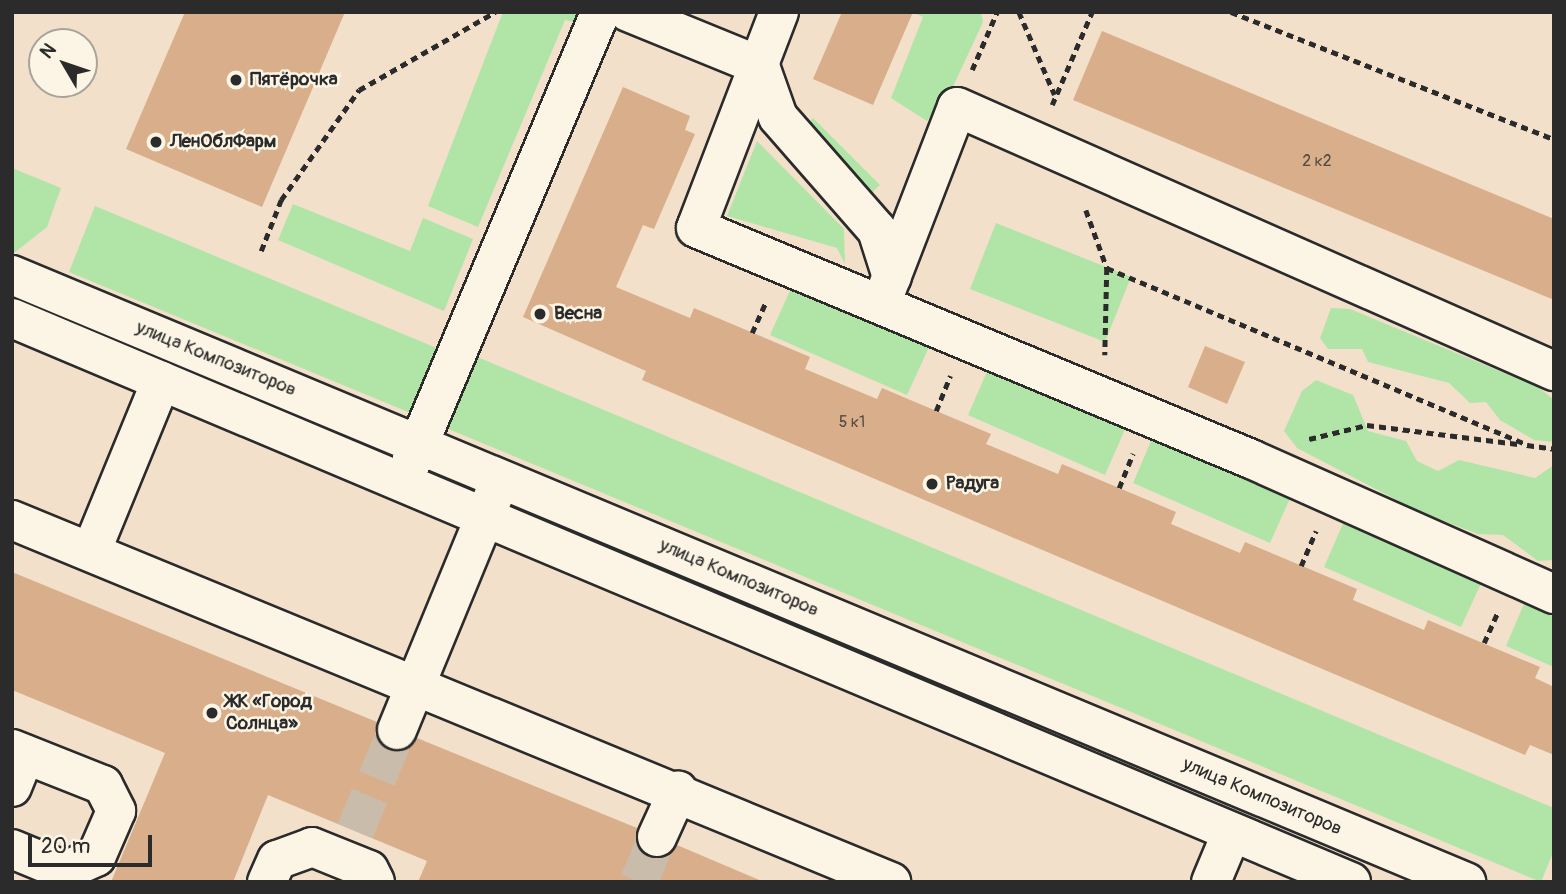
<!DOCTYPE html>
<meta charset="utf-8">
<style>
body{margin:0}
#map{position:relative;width:1566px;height:894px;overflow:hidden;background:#f2e0ca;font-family:Pangolin,sans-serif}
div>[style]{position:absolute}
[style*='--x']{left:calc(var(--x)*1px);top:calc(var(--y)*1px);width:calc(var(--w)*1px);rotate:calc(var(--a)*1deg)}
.green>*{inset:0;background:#b0e5a7}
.building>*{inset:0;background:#d9ae8a}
.minor-tunnel>*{height:38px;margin-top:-19px;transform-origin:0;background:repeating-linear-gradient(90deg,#cabcaa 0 38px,transparent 0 57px)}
.path>*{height:4.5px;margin-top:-2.25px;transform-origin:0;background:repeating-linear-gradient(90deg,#2b2b2b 0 7px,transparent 0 12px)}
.roads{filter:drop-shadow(2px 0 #2b2b2b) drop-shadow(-2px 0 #2b2b2b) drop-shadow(0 2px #2b2b2b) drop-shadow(0 -2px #2b2b2b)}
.minor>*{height:38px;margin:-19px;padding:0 19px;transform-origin:19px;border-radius:19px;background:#fcf5e5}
.dots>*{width:19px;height:19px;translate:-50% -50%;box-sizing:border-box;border:4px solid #fcf5e5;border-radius:50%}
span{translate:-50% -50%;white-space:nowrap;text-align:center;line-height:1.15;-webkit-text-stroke:5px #fcf5e5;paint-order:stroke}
.number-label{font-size:16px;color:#564c43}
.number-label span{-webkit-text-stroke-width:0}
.poi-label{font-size:19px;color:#2b2b2b;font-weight:700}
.left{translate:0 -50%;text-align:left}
.street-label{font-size:19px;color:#2b2b2b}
.frame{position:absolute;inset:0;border:14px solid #2b2b2b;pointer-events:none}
.north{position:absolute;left:28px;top:28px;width:70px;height:70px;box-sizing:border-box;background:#fcf5e5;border:2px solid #a8a49b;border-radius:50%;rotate:309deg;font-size:19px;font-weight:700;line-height:28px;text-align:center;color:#2b2b2b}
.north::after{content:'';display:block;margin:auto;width:24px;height:32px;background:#2b2b2b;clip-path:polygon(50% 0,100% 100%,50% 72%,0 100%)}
.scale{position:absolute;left:28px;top:835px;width:124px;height:32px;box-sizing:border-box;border:4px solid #2b2b2b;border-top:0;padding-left:9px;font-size:21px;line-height:24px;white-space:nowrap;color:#2b2b2b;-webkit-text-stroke:5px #fcf5e5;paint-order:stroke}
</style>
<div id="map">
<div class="green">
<div style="clip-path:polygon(503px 12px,582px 12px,578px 23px,565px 20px,478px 227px,428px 206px)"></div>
<div style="clip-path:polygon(912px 12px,981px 12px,983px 22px,951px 91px,927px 121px,891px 98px,923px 17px)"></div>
<div style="clip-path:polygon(813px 118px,880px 185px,869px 195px,803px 129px)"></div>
<div style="clip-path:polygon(757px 141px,844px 229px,845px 264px,837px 248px,727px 216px)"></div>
<div style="clip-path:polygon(12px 168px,61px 188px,47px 227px,14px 253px)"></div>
<div style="clip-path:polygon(293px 204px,410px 251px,423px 218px,473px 239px,444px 311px,278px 240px)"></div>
<div style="clip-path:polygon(95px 206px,439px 349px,413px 414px,69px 272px)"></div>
<div style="clip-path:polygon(996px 223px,1131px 277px,1105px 342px,970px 289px)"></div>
<div style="clip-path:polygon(792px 286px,929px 347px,907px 395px,770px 335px)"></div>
<div style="clip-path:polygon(1331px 308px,1350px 309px,1538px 387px,1554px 400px,1554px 442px,1534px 440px,1500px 420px,1486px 402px,1470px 403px,1449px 383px,1368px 362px,1362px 349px,1328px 349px,1320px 338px)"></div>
<div style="clip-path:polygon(475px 356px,1554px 808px,1554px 850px,1541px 882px,446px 428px)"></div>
<div style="clip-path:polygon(989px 367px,1126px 427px,1105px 475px,968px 415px)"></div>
<div style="clip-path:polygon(1316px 380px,1353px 395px,1368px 431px,1406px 441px,1417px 461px,1438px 471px,1459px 460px,1535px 478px,1554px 465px,1554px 560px,1538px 561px,1503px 535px,1478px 534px,1418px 511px,1297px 448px,1284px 431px,1302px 391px)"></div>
<div style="clip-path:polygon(1154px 434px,1292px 494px,1270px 543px,1133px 483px)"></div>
<div style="clip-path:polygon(1345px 519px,1483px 579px,1461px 627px,1324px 567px)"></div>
<div style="clip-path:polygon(1527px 597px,1554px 609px,1554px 667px,1506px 646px)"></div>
</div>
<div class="building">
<div style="clip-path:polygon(185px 12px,345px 12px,262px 207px,126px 149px)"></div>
<div style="clip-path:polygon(842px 12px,913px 12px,873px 105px,813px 79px)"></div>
<div style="clip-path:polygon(1102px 31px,1554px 219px,1554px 300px,1073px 100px)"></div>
<div style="clip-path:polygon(623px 87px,690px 116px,685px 130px,695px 134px,654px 229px,643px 225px,616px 287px,690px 318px,694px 308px,810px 357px,805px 369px,877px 399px,882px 388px,991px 434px,986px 444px,1058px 474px,1062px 464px,1176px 512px,1171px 524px,1240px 553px,1245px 542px,1357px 589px,1353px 600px,1424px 630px,1428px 620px,1540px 667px,1535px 678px,1554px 687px,1554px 755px,1530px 745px,1525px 755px,642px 380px,646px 371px,523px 317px)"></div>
<div style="clip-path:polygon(1205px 346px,1245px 362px,1227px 404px,1188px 387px)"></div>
<div style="clip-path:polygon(12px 572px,377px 722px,375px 734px,388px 750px,401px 752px,417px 738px,637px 828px,639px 849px,649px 857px,669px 855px,677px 845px,764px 882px,418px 882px,427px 861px,268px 795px,233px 882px,111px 882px,165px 753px,12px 690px)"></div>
</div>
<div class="minor-tunnel">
<div style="--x:355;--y:831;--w:109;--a:-67.4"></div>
<div style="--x:639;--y:882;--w:48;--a:-68.2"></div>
</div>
<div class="path">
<div style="--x:1019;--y:12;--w:90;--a:66.6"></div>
<div style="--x:1231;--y:12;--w:347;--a:21.5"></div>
<div style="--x:972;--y:70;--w:63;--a:-66.7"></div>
<div style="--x:1052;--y:105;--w:101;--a:-66.7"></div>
<div style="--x:1086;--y:210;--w:62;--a:70.1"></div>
<div style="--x:1107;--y:268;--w:87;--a:91.3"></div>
<div style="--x:261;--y:251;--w:55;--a:-68.6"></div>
<div style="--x:281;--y:200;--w:135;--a:-54.7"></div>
<div style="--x:359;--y:90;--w:157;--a:-29.8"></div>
<div style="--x:1107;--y:268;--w:457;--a:22.8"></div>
<div style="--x:752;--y:333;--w:35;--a:-66"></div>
<div style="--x:936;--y:411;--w:38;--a:-68"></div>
<div style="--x:1309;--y:439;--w:60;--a:-13.6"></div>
<div style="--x:1367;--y:425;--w:152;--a:7.2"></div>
<div style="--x:1527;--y:445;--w:27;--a:8"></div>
<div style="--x:1119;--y:488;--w:37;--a:-68"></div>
<div style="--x:1301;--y:566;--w:38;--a:-67"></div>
<div style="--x:1484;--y:643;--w:34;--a:-66"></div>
</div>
<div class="roads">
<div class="minor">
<div style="--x:628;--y:12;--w:143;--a:22.2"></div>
<div style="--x:760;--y:66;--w:54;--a:70.6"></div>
<div style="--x:778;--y:117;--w:150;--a:48.8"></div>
<div style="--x:877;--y:230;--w:49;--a:72.3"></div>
<div style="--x:779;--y:12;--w:231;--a:111"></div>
<div style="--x:696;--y:228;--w:601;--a:22.6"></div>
<div style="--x:1251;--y:459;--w:332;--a:24"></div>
<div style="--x:12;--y:275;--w:1576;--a:22.66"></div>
<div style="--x:881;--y:304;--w:211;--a:-68.9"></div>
<div style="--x:957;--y:107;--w:653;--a:23.86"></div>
<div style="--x:12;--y:318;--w:1453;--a:22.84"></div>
<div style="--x:410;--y:465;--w:491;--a:-67.2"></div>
<div style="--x:12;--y:520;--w:951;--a:22.38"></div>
<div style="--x:91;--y:552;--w:185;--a:-67.7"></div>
<div style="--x:397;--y:730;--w:257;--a:-67.6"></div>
<div style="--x:12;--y:749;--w:98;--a:21.6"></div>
<div style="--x:103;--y:785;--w:29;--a:63"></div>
<div style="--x:116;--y:811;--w:50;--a:113.5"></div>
<div style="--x:96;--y:857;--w:34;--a:156"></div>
<div style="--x:65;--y:871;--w:57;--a:-157.5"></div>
<div style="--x:12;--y:787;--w:35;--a:-68"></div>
<div style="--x:657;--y:837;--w:51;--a:-65.5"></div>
<div style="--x:267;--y:882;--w:24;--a:-66"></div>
<div style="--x:277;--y:860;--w:37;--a:-20"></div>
<div style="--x:312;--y:847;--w:61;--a:22"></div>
<div style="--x:369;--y:870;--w:13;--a:63"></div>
<div style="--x:1211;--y:882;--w:54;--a:-67.2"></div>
</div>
</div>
<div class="dots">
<div style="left:236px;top:80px;background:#2b2b2b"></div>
<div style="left:156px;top:142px;background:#2b2b2b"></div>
<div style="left:540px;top:314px;background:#2b2b2b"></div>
<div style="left:932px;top:484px;background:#2b2b2b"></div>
<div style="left:212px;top:713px;background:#2b2b2b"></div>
</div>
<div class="number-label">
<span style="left:1317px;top:161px">2 к2</span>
<span style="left:852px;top:422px">5 к1</span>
</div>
<div class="poi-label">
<span class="left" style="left:250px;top:80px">Пятёрочка</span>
<span class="left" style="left:170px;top:142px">ЛенОблФарм</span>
<span class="left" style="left:554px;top:314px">Весна</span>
<span class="left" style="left:946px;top:484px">Радуга</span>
<span class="left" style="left:226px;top:713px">ЖК «Город<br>Солнца»</span>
</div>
<div class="street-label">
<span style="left:216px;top:359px;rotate:22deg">улица Композиторов</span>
<span style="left:739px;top:578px;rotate:23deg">улица Композиторов</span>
<span style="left:1262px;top:797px;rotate:23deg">улица Композиторов</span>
</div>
<div class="frame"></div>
<div class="north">N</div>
<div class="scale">20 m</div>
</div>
